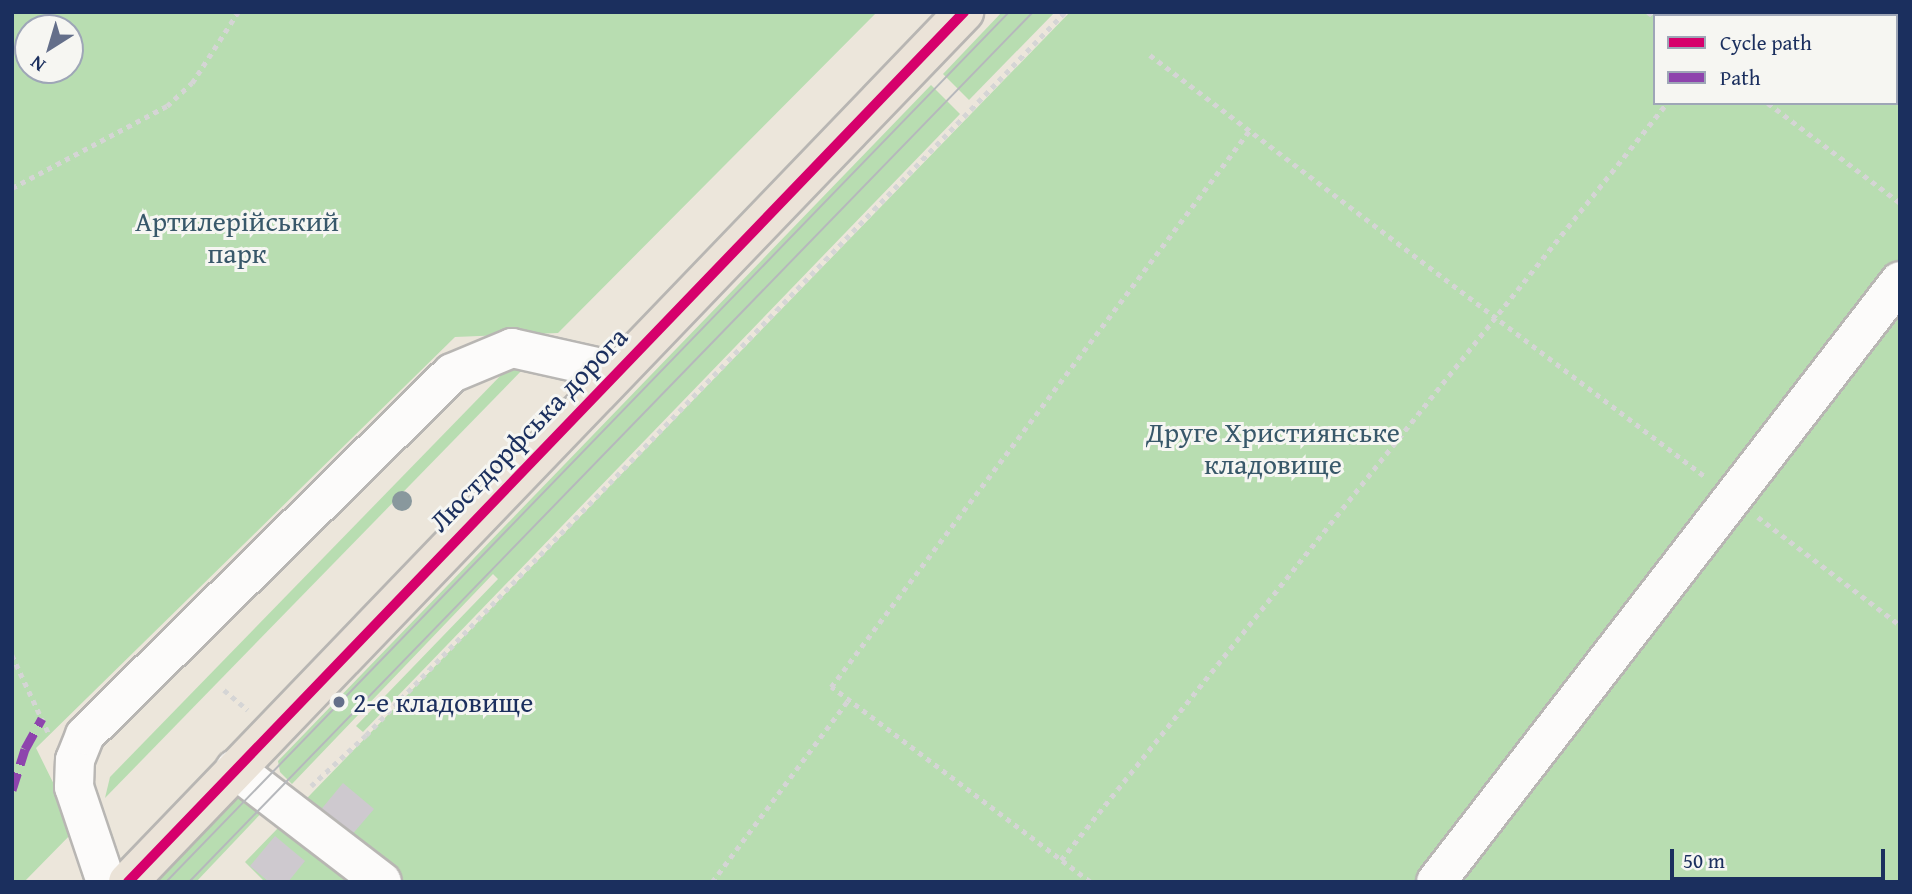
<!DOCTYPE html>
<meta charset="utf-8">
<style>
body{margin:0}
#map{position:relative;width:1912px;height:894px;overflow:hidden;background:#ece6db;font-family:"Gentium Book Plus",serif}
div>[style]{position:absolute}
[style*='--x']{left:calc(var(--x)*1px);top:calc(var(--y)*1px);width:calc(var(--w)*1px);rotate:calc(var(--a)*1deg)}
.green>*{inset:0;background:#b8ddb1}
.building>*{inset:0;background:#cec9cf}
.path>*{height:4.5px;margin-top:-2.25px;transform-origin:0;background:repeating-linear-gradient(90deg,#d5d5d5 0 5px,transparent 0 10px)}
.roads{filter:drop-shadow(2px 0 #b8b6b3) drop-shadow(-2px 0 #b8b6b3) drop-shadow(0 2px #b8b6b3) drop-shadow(0 -2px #b8b6b3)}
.minor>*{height:38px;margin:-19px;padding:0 19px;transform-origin:19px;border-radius:19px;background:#fcfbfa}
.major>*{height:38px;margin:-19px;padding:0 19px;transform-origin:19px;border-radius:19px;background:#ebe3d8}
.tram>*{height:2px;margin:-1px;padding:0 1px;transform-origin:1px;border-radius:1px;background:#b6b8bc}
.quiet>*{height:9px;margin-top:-4.5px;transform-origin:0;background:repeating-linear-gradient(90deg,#8e44ad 0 18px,transparent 0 27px)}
.cycleway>*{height:10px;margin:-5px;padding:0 5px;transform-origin:5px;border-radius:5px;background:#d6006c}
.trees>*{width:20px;height:20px;margin:-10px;border-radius:50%;background:#89989d}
.dots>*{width:19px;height:19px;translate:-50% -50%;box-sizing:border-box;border:4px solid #f6f6f2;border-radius:50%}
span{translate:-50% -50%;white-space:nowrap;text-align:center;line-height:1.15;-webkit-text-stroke:6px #f6f6f2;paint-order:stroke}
.park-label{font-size:28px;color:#38586a}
.street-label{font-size:28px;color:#1b2f5e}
.poi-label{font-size:28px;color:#1b2f5e}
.left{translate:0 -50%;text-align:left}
.frame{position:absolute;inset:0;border:14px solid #1b2f5e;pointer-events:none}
.legend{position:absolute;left:1653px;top:14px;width:245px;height:91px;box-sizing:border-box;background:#f6f6f2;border:2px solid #9ea6b7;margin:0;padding:9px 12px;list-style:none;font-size:21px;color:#1b2f5e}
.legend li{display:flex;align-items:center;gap:14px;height:35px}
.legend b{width:35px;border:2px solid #9ea6b7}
.north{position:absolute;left:14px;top:14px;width:70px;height:70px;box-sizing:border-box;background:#f6f6f2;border:2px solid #9ea6b7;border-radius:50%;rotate:217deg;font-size:19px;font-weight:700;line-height:28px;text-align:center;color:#1b2f5e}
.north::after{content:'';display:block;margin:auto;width:24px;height:32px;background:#646f8a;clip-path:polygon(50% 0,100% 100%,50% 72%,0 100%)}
.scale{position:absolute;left:1670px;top:849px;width:215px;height:32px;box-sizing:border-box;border:4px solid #1b2f5e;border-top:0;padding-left:9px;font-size:21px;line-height:24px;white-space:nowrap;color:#1b2f5e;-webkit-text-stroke:5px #f6f6f2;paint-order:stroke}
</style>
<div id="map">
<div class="green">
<div style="clip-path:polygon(evenodd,12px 12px,877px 12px,558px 333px,455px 337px,36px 748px,76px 829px,24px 882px,12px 882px,12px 12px,28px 28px,70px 28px,70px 70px,28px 70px,28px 28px)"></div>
<div style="clip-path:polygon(1002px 12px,1055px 12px,969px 100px,943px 74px)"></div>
<div style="clip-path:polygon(evenodd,1070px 12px,1900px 12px,1900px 882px,265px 882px,245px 862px,1070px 12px,1655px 16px,1896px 16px,1896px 103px,1655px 103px,1655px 16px)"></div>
<div style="clip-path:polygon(931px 85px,960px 114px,363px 732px,356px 726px,498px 579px,493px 574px,292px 784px,280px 772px,278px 761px)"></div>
<div style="clip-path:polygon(526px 366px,105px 798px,110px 777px,506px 370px)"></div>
<div style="clip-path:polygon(258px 795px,270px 804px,196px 882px,157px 882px,239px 797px)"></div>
</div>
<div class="building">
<div style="clip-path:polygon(343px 783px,374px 809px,350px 837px,319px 812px)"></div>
<div style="clip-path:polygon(275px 836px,305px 861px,288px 882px,269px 882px,250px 866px)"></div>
</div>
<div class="path">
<div style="--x:1648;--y:12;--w:9;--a:36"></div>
<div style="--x:1735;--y:16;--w:4;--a:-63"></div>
<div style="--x:1150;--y:55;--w:699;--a:37.21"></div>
<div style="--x:1768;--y:103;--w:166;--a:37.1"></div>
<div style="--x:12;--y:188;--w:175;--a:-27.9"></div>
<div style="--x:167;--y:106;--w:34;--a:-43"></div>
<div style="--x:192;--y:83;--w:85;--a:-57.1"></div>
<div style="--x:1758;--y:517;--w:178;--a:37.3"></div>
<div style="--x:12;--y:655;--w:89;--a:64.9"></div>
<div style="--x:224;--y:690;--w:31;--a:40"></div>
<div style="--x:311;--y:786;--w:75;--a:-42.8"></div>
<div style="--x:366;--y:735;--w:1006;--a:-45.97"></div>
<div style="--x:1061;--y:860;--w:970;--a:-51.32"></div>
<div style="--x:712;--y:882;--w:227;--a:-53.2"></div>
<div style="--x:1090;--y:882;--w:324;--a:-143"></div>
<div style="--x:831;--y:687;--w:696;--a:-53.06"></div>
</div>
<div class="roads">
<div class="minor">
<div style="--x:235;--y:769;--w:185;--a:37.5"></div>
<div style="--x:106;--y:882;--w:100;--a:-108.6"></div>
<div style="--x:74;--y:787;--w:27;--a:-88"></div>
<div style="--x:75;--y:760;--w:27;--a:-68"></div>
<div style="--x:85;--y:735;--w:515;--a:-44.61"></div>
<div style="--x:452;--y:373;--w:65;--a:-22.6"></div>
<div style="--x:512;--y:348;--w:106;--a:12.6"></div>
<div style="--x:1436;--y:882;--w:759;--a:-52.33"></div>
</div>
<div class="major">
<div style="--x:128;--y:882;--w:1207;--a:-46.14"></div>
</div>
</div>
<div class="tram">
<div style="--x:166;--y:882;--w:1211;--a:-45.9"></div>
<div style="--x:189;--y:882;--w:1212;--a:-45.87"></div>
</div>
<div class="quiet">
<div style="--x:12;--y:790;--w:43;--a:-72.4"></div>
<div style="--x:25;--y:749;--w:35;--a:-61"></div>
</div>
<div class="cycleway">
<div style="--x:128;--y:882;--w:1207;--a:-46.14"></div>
</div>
<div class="trees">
<div style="left:402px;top:501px"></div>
</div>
<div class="dots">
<div style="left:339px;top:702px;background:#646f8a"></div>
</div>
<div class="park-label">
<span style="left:237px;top:237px">Артилерійський<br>парк</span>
<span style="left:1273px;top:448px">Друге Християнське<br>кладовище</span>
</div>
<div class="street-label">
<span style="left:528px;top:429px;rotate:-46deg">Люстдорфська дорога</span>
</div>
<div class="poi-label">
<span class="left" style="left:353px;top:702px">2-е кладовище</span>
</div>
<div class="frame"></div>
<ul class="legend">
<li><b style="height:9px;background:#d6006c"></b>Cycle path</li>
<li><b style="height:9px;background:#8e44ad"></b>Path</li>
</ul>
<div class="north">N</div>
<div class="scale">50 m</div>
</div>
